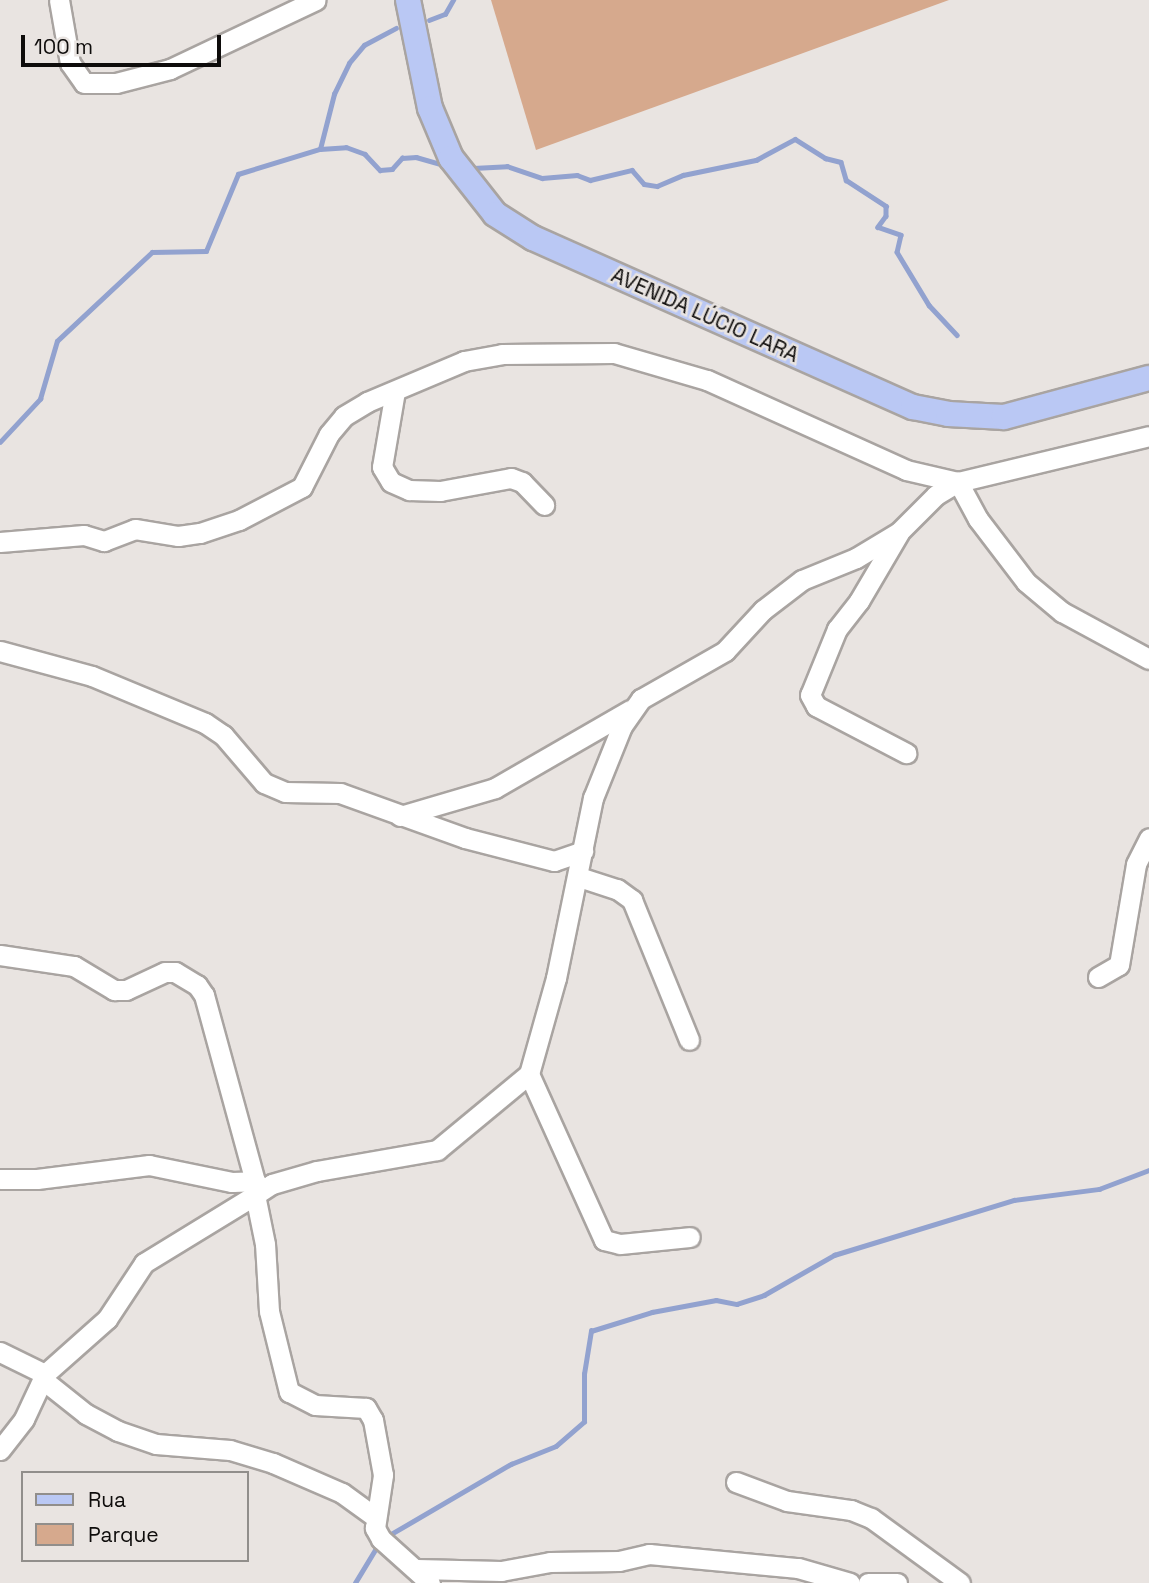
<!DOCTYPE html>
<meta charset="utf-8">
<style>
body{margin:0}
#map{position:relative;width:1149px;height:1583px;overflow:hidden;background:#e9e4e1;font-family:"Space Grotesk",sans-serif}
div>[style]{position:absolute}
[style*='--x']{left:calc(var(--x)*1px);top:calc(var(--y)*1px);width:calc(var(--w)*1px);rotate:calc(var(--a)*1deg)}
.green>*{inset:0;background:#d6a98d}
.stream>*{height:4.5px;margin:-2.25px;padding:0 2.25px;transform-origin:2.25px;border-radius:2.25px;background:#92a2cf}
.roads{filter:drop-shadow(2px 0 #a9a4a1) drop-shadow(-2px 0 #a9a4a1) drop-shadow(0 2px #a9a4a1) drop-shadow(0 -2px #a9a4a1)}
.minor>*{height:19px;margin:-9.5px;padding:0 9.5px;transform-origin:9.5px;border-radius:9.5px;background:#fff}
.major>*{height:24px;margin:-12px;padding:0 12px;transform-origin:12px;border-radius:12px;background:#bac8f4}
span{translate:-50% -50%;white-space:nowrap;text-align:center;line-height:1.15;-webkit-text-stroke:5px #e9e4e1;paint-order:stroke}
.street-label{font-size:21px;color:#0e0c0b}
.legend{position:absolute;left:21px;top:1471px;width:228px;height:91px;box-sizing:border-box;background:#e9e4e1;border:2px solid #918e8b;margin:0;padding:9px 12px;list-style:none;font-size:21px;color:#0e0c0b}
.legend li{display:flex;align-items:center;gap:14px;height:35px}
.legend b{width:35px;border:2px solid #918e8b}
.scale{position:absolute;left:21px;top:35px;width:200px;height:32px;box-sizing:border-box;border:4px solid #0e0c0b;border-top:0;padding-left:9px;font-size:21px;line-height:24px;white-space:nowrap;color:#0e0c0b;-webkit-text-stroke:5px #e9e4e1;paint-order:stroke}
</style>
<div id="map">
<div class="green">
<div style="clip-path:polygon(491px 0,949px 0,536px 150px)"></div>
</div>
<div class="stream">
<div style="--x:429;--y:20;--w:17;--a:-21"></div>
<div style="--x:445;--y:14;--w:16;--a:-60"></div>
<div style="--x:320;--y:149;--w:57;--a:-75.7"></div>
<div style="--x:334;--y:94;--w:34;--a:-64"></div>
<div style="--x:349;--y:63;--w:23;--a:-50"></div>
<div style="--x:364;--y:45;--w:36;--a:-28"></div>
<div style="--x:473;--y:168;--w:34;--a:-3"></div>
<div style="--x:507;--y:166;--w:37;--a:19"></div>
<div style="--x:542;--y:178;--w:35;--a:-5"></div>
<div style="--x:577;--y:175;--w:14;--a:21"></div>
<div style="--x:590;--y:180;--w:43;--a:-13.4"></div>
<div style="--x:632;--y:170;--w:18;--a:49"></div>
<div style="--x:644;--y:184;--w:13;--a:9"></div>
<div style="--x:657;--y:186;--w:28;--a:-23"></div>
<div style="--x:683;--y:175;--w:75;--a:-11.6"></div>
<div style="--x:756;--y:160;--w:44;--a:-28.3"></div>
<div style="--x:795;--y:139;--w:36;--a:32"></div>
<div style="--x:825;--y:158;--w:16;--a:14"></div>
<div style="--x:841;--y:162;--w:19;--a:74"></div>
<div style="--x:846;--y:180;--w:48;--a:33"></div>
<div style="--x:886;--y:206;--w:10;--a:90"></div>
<div style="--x:886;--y:216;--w:14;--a:126"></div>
<div style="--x:878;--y:227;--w:24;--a:19"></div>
<div style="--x:901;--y:235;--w:17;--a:103"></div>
<div style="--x:897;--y:252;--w:62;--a:58.9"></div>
<div style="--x:929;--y:305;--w:41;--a:47"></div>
<div style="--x:0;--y:442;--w:59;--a:-47.1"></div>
<div style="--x:40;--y:399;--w:60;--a:-73.7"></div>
<div style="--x:57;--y:341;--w:130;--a:-43.1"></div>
<div style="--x:152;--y:252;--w:54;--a:-1.1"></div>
<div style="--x:206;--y:251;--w:83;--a:-67.4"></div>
<div style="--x:238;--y:174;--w:86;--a:-17"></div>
<div style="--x:320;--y:149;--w:26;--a:-4"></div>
<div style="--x:346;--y:147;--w:20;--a:20"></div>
<div style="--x:365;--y:154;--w:22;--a:47"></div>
<div style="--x:380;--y:170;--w:12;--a:-5"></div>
<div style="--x:392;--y:169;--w:15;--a:-48"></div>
<div style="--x:402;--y:158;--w:14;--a:-4"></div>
<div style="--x:416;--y:157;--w:29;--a:16"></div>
<div style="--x:386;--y:1537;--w:145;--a:-30.3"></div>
<div style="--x:511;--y:1464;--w:48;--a:-21.8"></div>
<div style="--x:556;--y:1446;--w:37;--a:-41"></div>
<div style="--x:584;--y:1422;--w:48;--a:-90"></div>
<div style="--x:584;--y:1374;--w:44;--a:-80.8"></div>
<div style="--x:591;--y:1331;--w:64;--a:-17.3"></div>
<div style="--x:652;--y:1312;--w:65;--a:-10.6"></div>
<div style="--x:716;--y:1300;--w:21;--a:11"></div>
<div style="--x:737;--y:1304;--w:28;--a:-18"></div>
<div style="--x:764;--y:1295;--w:81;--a:-29.7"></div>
<div style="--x:834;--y:1255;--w:188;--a:-17"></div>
<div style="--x:1014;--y:1200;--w:86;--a:-7.4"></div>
<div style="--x:1099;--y:1189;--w:53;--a:-20.8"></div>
<div style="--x:355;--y:1583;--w:44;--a:-58.8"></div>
</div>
<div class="roads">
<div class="minor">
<div style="--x:59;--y:0;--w:64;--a:80.1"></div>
<div style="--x:70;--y:63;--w:24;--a:55"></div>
<div style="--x:84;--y:83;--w:32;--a:0"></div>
<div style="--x:116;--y:83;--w:56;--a:-14.5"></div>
<div style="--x:170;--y:69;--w:161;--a:-25.3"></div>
<div style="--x:395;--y:391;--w:77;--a:99.7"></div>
<div style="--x:382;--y:467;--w:17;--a:59"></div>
<div style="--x:391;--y:482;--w:20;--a:24"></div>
<div style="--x:409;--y:490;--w:31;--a:2"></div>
<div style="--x:440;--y:491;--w:72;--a:-10.4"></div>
<div style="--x:511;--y:478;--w:12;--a:20"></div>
<div style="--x:522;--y:482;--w:32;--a:46"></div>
<div style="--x:899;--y:533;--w:79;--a:120.5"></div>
<div style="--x:859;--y:601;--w:36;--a:128"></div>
<div style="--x:837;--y:629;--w:71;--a:112.2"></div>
<div style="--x:810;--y:695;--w:13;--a:61"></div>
<div style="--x:816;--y:706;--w:102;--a:27.6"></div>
<div style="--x:0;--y:542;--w:84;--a:-4.8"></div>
<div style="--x:84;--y:535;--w:21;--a:17"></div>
<div style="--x:104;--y:541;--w:33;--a:-21"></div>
<div style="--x:135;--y:529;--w:44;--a:9.2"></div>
<div style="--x:178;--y:536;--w:22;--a:-8"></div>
<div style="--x:200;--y:533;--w:41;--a:-18.4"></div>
<div style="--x:239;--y:520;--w:71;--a:-27.6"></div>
<div style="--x:302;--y:487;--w:59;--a:-63"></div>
<div style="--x:329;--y:434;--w:23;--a:-50"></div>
<div style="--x:344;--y:416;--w:27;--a:-31"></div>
<div style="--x:367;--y:402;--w:105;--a:-22.9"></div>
<div style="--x:464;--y:361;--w:39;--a:-10"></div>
<div style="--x:502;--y:354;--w:112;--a:-0.5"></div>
<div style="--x:614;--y:353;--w:97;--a:16.2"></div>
<div style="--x:707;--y:380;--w:218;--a:24.3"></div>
<div style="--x:906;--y:470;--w:53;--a:13"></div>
<div style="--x:958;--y:482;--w:42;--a:61.6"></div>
<div style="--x:978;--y:519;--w:79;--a:52.7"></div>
<div style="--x:1026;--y:582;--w:47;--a:39.8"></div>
<div style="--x:1062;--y:612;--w:99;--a:28.4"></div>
<div style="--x:0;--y:651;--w:95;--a:15.2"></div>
<div style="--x:92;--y:676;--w:122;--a:22.6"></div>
<div style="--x:205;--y:723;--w:22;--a:34"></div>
<div style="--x:223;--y:735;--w:63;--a:49.5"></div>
<div style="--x:264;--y:783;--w:23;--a:23"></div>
<div style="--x:285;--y:792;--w:55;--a:1"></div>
<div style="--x:340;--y:793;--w:133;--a:19.8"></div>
<div style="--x:465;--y:838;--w:92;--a:14.5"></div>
<div style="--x:554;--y:861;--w:31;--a:-19"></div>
<div style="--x:400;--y:816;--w:99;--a:-16.4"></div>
<div style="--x:495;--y:788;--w:156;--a:-30"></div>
<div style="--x:579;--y:877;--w:40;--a:18"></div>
<div style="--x:617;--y:889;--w:19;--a:36"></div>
<div style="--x:632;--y:900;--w:151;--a:67.8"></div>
<div style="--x:0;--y:955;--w:75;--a:8.5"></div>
<div style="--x:74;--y:966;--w:47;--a:31"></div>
<div style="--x:114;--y:990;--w:12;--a:0"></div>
<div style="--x:126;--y:990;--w:43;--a:-24.8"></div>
<div style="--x:165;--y:972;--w:10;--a:0"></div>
<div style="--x:175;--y:972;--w:26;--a:31"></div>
<div style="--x:197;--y:985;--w:12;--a:55"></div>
<div style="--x:204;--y:995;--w:193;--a:74.7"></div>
<div style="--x:255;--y:1181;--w:10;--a:53"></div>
<div style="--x:1098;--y:977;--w:24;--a:-30"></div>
<div style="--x:1119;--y:965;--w:102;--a:-80.4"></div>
<div style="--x:1136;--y:864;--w:29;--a:-63"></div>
<div style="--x:529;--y:1074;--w:182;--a:65.7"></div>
<div style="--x:604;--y:1240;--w:16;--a:14"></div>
<div style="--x:620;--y:1244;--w:70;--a:-5.7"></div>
<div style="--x:0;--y:1179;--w:37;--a:0"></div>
<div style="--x:37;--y:1179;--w:113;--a:-7.1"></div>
<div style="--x:149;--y:1165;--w:85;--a:11.6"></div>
<div style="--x:232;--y:1182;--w:23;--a:-2"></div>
<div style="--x:0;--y:1352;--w:50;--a:26.1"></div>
<div style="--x:42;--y:1379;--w:56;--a:38.5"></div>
<div style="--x:86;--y:1414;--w:36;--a:28"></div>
<div style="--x:118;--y:1431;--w:40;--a:18.9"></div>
<div style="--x:156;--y:1444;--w:74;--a:4.6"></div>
<div style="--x:230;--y:1450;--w:45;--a:16.8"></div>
<div style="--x:273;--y:1463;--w:75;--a:23.5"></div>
<div style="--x:342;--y:1493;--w:39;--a:36"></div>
<div style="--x:0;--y:1450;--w:39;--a:-52"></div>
<div style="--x:24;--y:1419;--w:50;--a:-65"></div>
<div style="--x:45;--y:1374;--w:83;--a:-41.6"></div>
<div style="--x:107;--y:1319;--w:67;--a:-56.5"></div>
<div style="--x:144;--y:1263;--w:130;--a:-31.5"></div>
<div style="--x:736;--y:1482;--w:54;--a:20.4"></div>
<div style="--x:787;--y:1501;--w:65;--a:8"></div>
<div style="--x:851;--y:1510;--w:22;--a:22"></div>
<div style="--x:871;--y:1518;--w:110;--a:36.1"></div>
<div style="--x:417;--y:1569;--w:84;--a:1.4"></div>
<div style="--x:501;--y:1571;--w:50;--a:-10.4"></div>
<div style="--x:550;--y:1562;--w:69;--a:-0.8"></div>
<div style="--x:619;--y:1561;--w:31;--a:-13"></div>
<div style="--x:649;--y:1554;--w:150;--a:5.4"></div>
<div style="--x:798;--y:1568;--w:54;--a:16.1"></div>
<div style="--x:430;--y:1583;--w:66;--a:-138.1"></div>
<div style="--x:381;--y:1539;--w:13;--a:-119"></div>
<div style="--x:375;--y:1528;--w:54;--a:-81.4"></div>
<div style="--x:383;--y:1475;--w:56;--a:-100.3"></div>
<div style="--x:373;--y:1420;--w:14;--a:-120"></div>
<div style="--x:366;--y:1408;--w:51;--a:-176.6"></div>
<div style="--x:315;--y:1405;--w:29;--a:-153"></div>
<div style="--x:289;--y:1392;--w:83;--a:-103.9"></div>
<div style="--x:269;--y:1311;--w:67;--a:-93.4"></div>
<div style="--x:265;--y:1244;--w:50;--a:-101.5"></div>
<div style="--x:255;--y:1195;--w:20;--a:-33"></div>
<div style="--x:272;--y:1184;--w:47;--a:-16.1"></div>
<div style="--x:317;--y:1171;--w:122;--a:-9.9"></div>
<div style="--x:437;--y:1150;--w:119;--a:-39.6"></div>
<div style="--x:529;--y:1074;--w:100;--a:-74.3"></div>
<div style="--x:556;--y:978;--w:184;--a:-78.4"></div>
<div style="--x:593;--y:798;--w:78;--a:-68.1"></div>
<div style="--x:622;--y:726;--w:33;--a:-55"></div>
<div style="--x:641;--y:699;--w:97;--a:-29.7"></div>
<div style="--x:725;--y:651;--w:56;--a:-47.2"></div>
<div style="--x:763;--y:610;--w:49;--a:-37.6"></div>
<div style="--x:802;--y:580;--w:58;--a:-22.2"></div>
<div style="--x:856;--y:558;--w:50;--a:-31.2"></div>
<div style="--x:899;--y:532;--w:52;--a:-45"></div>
<div style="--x:936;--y:495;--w:26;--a:-31"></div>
<div style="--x:958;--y:482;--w:196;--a:-13.5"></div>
<div style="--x:868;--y:1583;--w:29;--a:0"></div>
</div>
<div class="major">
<div style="--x:408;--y:0;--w:110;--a:78.5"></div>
<div style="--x:430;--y:108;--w:54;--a:67.2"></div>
<div style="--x:451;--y:158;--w:71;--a:51.8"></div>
<div style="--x:495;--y:214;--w:45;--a:32.3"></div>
<div style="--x:533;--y:238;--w:416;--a:24"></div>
<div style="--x:913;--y:407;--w:36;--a:11"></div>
<div style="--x:948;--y:414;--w:56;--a:3.1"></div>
<div style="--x:1004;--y:417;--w:150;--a:-15.1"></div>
</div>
</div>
<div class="street-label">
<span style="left:705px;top:315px;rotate:24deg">AVENIDA LÚCIO LARA</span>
</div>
<ul class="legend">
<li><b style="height:9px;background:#bac8f4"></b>Rua</li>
<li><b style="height:19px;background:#d6a98d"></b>Parque</li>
</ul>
<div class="scale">100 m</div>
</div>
